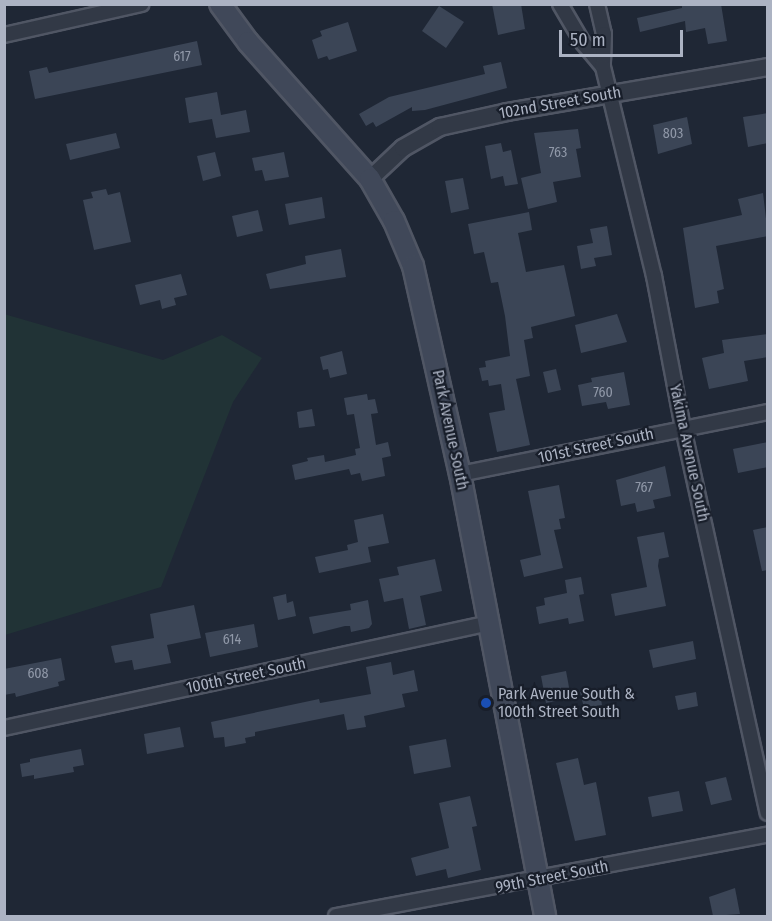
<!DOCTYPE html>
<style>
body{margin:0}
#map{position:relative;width:772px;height:921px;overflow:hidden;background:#1f2735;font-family:"Fira Sans Condensed",sans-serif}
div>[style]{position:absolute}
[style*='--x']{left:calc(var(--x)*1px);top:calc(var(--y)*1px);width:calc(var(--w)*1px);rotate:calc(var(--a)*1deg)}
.green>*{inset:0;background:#213336}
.building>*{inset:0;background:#3b4556}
.roads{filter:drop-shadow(2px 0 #505664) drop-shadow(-2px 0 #505664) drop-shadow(0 2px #505664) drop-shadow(0 -2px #505664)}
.minor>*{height:14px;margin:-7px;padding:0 7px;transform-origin:7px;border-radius:7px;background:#323946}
.tertiary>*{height:16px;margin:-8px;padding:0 8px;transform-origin:8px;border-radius:8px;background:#323946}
.secondary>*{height:20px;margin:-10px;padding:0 10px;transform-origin:10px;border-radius:10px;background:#404859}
.dots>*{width:16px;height:16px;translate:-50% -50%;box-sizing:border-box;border:3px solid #181e2a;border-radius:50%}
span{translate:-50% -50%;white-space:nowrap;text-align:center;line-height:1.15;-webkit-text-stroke:4.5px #181e2a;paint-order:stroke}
.number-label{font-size:14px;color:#9098a8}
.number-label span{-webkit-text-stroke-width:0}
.street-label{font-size:16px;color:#acb3c3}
.poi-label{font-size:16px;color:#acb3c3}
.left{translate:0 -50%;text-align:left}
.frame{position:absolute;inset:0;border:6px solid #acb3c3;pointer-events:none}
.scale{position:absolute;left:559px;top:30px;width:124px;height:27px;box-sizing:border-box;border:3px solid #acb3c3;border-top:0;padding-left:8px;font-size:18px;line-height:21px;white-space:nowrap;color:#acb3c3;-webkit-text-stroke:4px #181e2a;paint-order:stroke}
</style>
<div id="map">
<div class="green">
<div style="clip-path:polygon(4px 314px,163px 360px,222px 335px,262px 358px,233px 402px,161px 587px,5px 635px)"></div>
</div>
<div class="building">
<div style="clip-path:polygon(492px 4px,521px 4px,525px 29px,498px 35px)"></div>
<div style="clip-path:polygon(682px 4px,721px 4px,727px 41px,708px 44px,705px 28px,686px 32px,685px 21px,640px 32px,637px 18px,682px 8px)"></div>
<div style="clip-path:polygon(439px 6px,464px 22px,446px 48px,422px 31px)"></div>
<div style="clip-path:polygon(348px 22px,357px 51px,329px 60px,327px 56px,318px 59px,312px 40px,322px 36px,320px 31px)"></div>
<div style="clip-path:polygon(197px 41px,202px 65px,35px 99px,29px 71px,47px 67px,49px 73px)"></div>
<div style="clip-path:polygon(501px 62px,507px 88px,425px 110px,412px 111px,412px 107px,376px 127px,373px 122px,366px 126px,359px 114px,389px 97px,485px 74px,483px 66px)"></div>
<div style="clip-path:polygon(217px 92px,221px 115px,246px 110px,250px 132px,216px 138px,212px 119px,189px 123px,185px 98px)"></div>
<div style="clip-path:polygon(768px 113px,768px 143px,748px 147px,743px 117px)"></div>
<div style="clip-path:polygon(687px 117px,692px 144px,658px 154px,653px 125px)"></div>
<div style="clip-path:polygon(578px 129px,581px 148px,576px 149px,581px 177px,553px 182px,557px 202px,528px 209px,521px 178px,541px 173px,534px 133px)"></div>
<div style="clip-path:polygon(116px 133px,120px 148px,70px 160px,66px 144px)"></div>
<div style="clip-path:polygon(501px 143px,503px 152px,511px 150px,518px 184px,505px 186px,503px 176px,491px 179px,485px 146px)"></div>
<div style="clip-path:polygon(215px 152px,221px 176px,203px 181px,197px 156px)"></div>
<div style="clip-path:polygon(284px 152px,289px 177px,265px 181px,262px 170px,255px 171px,252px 158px)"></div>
<div style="clip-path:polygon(463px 178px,469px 209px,451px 213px,445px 181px)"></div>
<div style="clip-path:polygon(106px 189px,108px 195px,120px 192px,131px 242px,94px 250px,83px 200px,93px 198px,91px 192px)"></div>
<div style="clip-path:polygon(763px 193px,768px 236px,716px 246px,724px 289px,717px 291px,719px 303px,695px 308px,683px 228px,742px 215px,738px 199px)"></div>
<div style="clip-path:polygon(322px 197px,325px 218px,289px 225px,285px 204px)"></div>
<div style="clip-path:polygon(258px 210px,263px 231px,237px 237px,232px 216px)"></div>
<div style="clip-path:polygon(529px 212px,532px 230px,518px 233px,526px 272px,564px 265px,575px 316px,531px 327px,533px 338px,524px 340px,530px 376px,516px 379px,530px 445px,497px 452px,489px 413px,505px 410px,501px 384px,489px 386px,488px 380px,482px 381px,479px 368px,486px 367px,485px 361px,510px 356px,505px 316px,498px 282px,491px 283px,484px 252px,474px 254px,468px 224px)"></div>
<div style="clip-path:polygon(607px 226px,612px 255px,594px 258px,596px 266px,581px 269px,577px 246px,593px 243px,590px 229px)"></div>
<div style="clip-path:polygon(341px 249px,346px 277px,270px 289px,266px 274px,306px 264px,305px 256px)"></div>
<div style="clip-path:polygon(181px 274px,187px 295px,174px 298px,176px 305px,162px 309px,160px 300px,140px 305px,135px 285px)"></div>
<div style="clip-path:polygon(617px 314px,627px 342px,581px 353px,575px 325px)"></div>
<div style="clip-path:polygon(768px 334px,768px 357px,744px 361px,748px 381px,709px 389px,702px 358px,724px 353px,722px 340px)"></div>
<div style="clip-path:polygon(342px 351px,347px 374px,330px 378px,328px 369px,323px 370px,320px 357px)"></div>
<div style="clip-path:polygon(556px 369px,561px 390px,548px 393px,543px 372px)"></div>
<div style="clip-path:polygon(624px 372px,630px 405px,608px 409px,606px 402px,582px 406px,578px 385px,592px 382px,591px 378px)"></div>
<div style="clip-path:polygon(367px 394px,368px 400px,375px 399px,378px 413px,371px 414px,376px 445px,388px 442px,391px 456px,382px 458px,385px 476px,362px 481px,360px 473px,351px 475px,349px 469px,295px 480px,292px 465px,308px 461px,307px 458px,324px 455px,325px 462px,356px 455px,355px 449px,360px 448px,354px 414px,347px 415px,344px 398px)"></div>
<div style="clip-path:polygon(312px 409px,315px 426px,299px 428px,297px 412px)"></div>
<div style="clip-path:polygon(768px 442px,768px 467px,738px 473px,733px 449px)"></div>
<div style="clip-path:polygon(665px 466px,671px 496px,653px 500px,655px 508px,637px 512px,635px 503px,621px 506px,616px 480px)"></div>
<div style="clip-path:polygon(559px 485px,565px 518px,559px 519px,561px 529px,554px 530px,563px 568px,524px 577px,520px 560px,541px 555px,528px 491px)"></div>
<div style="clip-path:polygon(383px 514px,389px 543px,368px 547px,371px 562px,319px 573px,315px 557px,348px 550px,347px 545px,358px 542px,354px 520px)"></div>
<div style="clip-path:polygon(768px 527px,768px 570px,762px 571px,753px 530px)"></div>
<div style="clip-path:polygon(664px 532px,669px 557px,659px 559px,658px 566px,666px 606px,615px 616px,611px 594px,647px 587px,637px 537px)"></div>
<div style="clip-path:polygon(435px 559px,442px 591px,420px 596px,426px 625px,409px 629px,403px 598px,384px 602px,379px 579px,399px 575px,397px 567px)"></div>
<div style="clip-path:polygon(581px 577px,584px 594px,579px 595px,584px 621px,569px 624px,568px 618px,539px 624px,536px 607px,545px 605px,544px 598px,567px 593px,565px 580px)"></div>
<div style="clip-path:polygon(286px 594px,287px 603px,293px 601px,296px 616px,278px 620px,273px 597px)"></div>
<div style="clip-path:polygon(368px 600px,372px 624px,369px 628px,351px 632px,350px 626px,345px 626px,313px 634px,309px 617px,351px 610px,350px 604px)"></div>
<div style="clip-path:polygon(194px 605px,201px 638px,167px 645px,171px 663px,134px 670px,132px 660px,115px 663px,111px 646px,154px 638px,150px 614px)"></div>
<div style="clip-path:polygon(254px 624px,258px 647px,210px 657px,205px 633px)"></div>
<div style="clip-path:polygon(693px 641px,696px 659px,653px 668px,649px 650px)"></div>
<div style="clip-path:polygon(61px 658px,65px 680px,58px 682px,59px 686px,16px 697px,15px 693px,4px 695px,4px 669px)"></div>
<div style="clip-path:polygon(391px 662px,393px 675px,414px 670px,418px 691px,402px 694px,405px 707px,364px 716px,366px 727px,347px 730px,344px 714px,255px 732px,255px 736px,245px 738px,246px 743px,225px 747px,224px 737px,214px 738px,211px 722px,319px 699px,320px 703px,371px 694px,366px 667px)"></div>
<div style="clip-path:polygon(566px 671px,571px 698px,546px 703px,541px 676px)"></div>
<div style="clip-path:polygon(599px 688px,602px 705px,584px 708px,580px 692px)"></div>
<div style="clip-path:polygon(696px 692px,698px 706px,678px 710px,675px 696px)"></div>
<div style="clip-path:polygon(180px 727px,184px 747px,147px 754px,144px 734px)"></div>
<div style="clip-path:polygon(446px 739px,451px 767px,414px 774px,409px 746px)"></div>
<div style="clip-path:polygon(81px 749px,84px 765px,73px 767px,74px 772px,34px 779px,34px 775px,22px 777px,20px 764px,30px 762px,30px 759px)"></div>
<div style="clip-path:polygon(578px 758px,584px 785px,596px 782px,606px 835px,575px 841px,556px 763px)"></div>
<div style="clip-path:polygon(726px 777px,732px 800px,711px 805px,705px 782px)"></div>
<div style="clip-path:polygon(679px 791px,683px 811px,652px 817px,648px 797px)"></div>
<div style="clip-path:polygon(470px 796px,477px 826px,472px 827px,481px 870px,448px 878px,446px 869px,416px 876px,411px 858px,449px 848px,439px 803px)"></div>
<div style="clip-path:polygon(735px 888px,740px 914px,713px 916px,709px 897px)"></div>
</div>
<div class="roads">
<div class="minor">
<div style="--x:560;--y:4;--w:45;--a:59.5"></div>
<div style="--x:583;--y:43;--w:31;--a:50"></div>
<div style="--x:597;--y:4;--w:31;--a:77"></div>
<div style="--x:604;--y:34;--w:33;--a:92"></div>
<div style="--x:603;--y:67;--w:215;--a:76.3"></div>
<div style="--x:654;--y:276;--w:155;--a:79.2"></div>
<div style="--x:683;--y:428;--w:394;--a:77.6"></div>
<div style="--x:4;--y:35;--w:141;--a:-12.7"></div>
<div style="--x:460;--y:474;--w:314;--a:-11.4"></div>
<div style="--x:4;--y:728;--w:494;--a:-12.2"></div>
<div style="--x:336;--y:916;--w:440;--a:-10.7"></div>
</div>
<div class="tertiary">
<div style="--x:370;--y:179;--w:45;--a:-43.2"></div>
<div style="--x:403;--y:148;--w:43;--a:-29.6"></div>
<div style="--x:440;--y:127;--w:69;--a:-12.6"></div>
<div style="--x:507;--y:112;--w:265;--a:-9.8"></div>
</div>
<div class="secondary">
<div style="--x:220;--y:4;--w:47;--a:53.6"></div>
<div style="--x:248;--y:42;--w:183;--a:48.3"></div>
<div style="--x:370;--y:179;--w:48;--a:60.3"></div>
<div style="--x:394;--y:221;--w:49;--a:67.1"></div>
<div style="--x:413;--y:266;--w:213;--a:77.3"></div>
<div style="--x:460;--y:474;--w:450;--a:79.1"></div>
</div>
</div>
<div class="dots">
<div style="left:486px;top:703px;background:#1a4fb4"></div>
</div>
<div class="number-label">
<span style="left:182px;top:57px">617</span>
<span style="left:673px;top:134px">803</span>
<span style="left:558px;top:153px">763</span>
<span style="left:603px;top:393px">760</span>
<span style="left:644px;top:488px">767</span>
<span style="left:232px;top:640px">614</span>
<span style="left:38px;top:674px">608</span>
</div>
<div class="street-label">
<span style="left:560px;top:103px;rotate:-10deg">102nd Street South</span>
<span style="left:450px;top:430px;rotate:78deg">Park Avenue South</span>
<span style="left:596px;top:446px;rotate:-12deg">101st Street South</span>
<span style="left:689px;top:453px;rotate:78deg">Yakima Avenue South</span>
<span style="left:246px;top:676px;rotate:-12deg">100th Street South</span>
<span style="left:552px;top:877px;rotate:-11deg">99th Street South</span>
</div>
<div class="poi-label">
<span class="left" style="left:498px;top:703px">Park Avenue South &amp;<br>100th Street South</span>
</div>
<div class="frame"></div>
<div class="scale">50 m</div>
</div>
